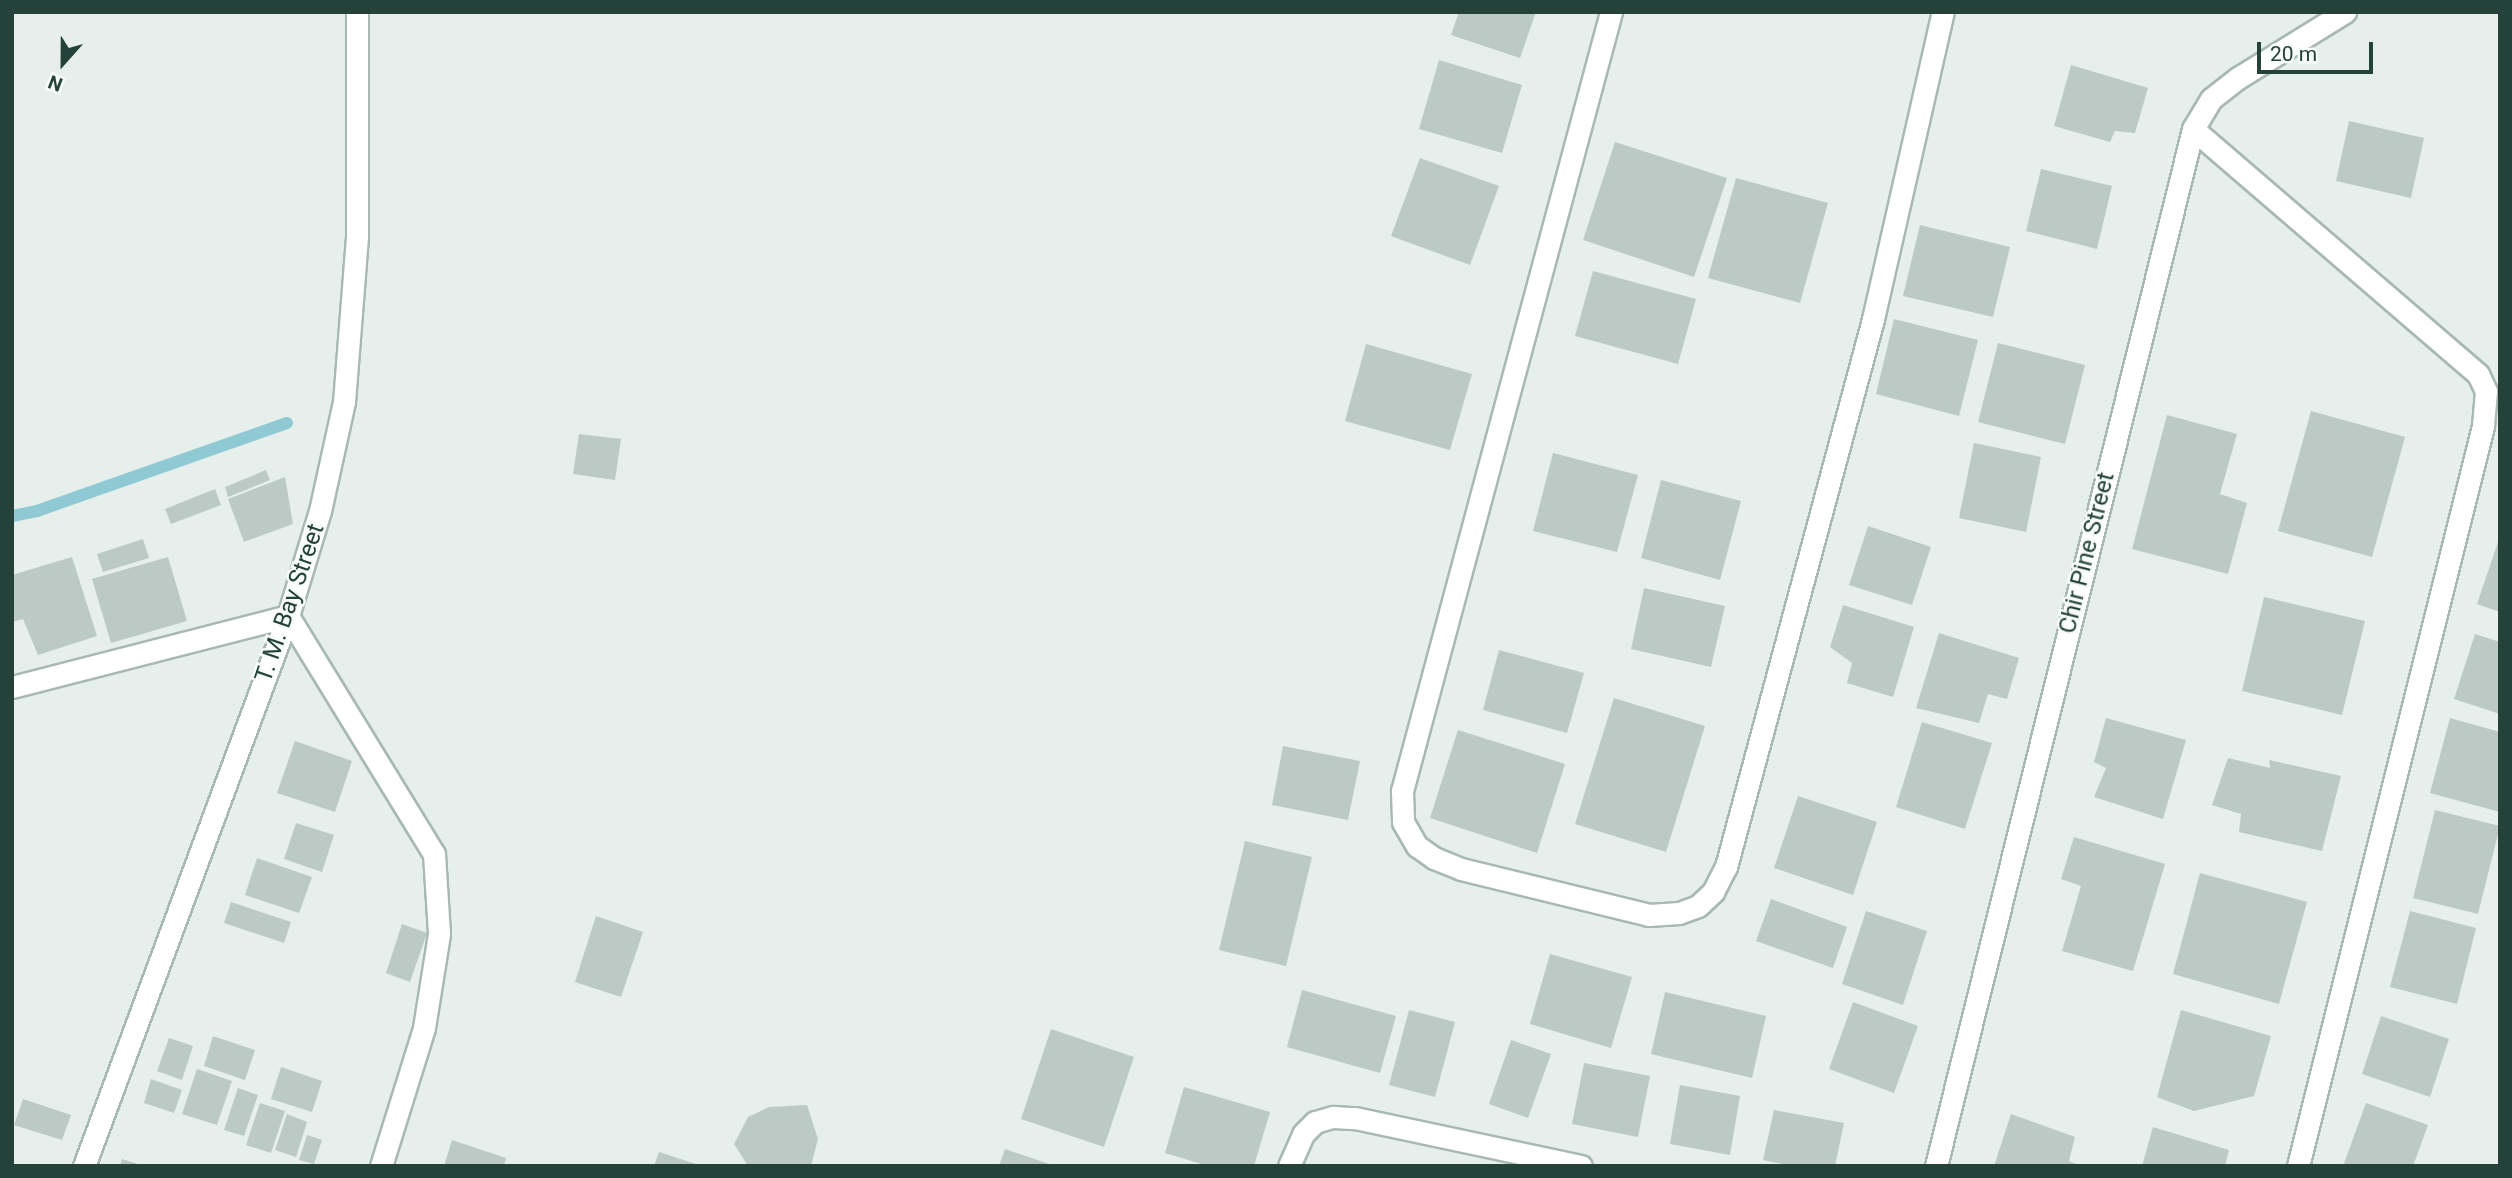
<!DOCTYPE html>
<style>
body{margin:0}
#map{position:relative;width:2512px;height:1178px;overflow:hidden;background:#e6efeb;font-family:Roboto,sans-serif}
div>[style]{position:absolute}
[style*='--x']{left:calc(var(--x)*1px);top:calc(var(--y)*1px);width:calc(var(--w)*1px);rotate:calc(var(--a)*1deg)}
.stream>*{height:12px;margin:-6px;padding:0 6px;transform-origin:6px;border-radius:6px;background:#8ec9d4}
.building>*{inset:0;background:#bbcac4}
.roads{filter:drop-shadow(2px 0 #a8b8b2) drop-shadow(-2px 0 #a8b8b2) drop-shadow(0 2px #a8b8b2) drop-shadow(0 -2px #a8b8b2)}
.street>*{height:21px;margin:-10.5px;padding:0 10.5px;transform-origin:10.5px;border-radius:10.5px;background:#fff}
span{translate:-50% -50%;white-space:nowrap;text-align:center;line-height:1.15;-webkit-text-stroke:5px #f7fbf9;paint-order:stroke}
.street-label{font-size:24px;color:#24423a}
.frame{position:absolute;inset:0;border:14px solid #24423a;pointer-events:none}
.north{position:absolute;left:28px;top:28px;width:70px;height:70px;-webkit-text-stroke:5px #f7fbf9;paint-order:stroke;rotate:201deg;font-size:19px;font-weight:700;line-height:28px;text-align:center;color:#24423a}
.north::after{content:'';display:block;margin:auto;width:24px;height:32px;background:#24423a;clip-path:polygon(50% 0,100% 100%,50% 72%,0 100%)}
.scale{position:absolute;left:2257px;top:42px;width:116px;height:32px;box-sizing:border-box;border:4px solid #24423a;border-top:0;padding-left:9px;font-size:21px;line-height:24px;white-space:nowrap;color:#24423a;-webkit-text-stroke:5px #f7fbf9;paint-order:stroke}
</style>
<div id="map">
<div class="stream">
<div style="--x:12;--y:516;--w:25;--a:-11"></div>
<div style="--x:37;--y:511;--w:265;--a:-19.4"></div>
</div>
<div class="building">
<div style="clip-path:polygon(1459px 12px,1536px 12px,1520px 58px,1451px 35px)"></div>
<div style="clip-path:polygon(1439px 60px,1522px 85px,1502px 153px,1419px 129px)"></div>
<div style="clip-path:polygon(2071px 65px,2148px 88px,2135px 133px,2115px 131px,2110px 142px,2054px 126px)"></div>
<div style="clip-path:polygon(2349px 121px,2424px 138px,2411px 198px,2336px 181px)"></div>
<div style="clip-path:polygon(1615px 142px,1727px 178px,1694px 277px,1583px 240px)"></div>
<div style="clip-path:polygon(1420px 158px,1499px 186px,1470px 265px,1391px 236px)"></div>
<div style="clip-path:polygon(2041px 169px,2112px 186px,2097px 249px,2026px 231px)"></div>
<div style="clip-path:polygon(1736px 178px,1828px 203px,1800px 303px,1708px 278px)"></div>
<div style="clip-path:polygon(1920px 225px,2010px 247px,1993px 317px,1903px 296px)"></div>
<div style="clip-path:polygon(1593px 271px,1696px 299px,1678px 364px,1575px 336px)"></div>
<div style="clip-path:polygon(1894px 319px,1978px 340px,1959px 416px,1876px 394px)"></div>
<div style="clip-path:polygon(1998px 343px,2085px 365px,2065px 444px,1978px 422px)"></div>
<div style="clip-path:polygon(1366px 344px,1472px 374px,1450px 450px,1345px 421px)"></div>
<div style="clip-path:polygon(2311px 411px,2405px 437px,2372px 557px,2278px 531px)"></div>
<div style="clip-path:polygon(2167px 415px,2237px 434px,2220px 494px,2247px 503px,2228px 574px,2132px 549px)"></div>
<div style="clip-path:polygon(579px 434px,621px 439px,615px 480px,573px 474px)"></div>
<div style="clip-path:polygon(1974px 443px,2041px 457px,2026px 532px,1959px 518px)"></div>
<div style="clip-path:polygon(1553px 453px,1638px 475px,1617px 552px,1533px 531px)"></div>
<div style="clip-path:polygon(266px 470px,270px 480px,228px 497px,225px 487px)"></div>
<div style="clip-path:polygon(285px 477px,293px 524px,244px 542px,228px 499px)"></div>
<div style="clip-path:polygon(1661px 480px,1741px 501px,1720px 580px,1641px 558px)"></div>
<div style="clip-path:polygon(215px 489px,221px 505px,171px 524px,165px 509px)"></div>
<div style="clip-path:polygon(1868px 526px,1931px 547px,1912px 605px,1849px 585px)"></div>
<div style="clip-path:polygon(143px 539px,149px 558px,103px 572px,97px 554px)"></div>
<div style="clip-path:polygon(2499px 539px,2500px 539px,2500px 612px,2477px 604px)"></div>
<div style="clip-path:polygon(72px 557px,97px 636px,38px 655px,23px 619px,12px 622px,12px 575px)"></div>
<div style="clip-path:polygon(168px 557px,187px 621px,111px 643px,92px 579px)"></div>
<div style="clip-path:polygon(1644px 588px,1725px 606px,1711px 667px,1631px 649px)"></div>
<div style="clip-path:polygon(2264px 597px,2365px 621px,2342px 715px,2242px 691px)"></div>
<div style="clip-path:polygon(1843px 605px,1914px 627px,1893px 697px,1847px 683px,1852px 663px,1830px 647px)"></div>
<div style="clip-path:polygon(1939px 633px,2019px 658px,2007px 699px,1988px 694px,1979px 723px,1916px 708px)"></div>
<div style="clip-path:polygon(2475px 634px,2500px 642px,2500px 714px,2454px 699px)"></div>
<div style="clip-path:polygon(1499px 650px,1584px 673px,1567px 733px,1483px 710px)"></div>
<div style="clip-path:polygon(1614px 698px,1705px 726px,1666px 852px,1575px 824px)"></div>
<div style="clip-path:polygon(2106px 718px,2186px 740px,2163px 819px,2094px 797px,2106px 768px,2094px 762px)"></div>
<div style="clip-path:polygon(2450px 718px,2500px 732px,2500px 812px,2430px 793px)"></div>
<div style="clip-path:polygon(1922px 722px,1992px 743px,1965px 829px,1896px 807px)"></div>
<div style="clip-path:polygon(1458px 730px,1565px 764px,1537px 853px,1430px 818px)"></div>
<div style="clip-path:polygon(295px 741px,352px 761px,335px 812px,277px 793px)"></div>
<div style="clip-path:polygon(1283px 746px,1360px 761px,1348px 820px,1272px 805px)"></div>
<div style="clip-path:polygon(2228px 758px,2270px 768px,2269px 760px,2341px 776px,2322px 851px,2239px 832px,2241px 814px,2212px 805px)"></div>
<div style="clip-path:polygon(1798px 796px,1877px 822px,1853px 895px,1774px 868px)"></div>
<div style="clip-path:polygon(2435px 810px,2500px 826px,2478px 914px,2413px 898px)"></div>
<div style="clip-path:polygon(296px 823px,334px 835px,322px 872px,284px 859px)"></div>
<div style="clip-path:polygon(2074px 837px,2165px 864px,2133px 971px,2062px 951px,2081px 886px,2061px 879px)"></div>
<div style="clip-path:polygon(1245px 841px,1312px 857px,1286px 966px,1219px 950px)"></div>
<div style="clip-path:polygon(257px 858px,312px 877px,299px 913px,245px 895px)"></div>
<div style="clip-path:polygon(2200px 873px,2307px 902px,2279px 1004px,2173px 974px)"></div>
<div style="clip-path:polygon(1771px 899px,1847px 927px,1833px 968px,1756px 941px)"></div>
<div style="clip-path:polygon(231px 902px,291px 922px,284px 943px,224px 923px)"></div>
<div style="clip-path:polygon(1866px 911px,1927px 931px,1903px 1005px,1842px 984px)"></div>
<div style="clip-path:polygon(2410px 911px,2476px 928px,2457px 1004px,2390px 987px)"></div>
<div style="clip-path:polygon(596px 916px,643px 932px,621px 997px,575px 982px)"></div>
<div style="clip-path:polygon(402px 924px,427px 933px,410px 982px,386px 973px)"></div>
<div style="clip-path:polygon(1550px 954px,1632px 977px,1611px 1048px,1530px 1024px)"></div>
<div style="clip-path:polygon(1302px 990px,1396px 1016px,1380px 1073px,1287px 1047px)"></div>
<div style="clip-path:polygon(1665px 992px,1766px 1016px,1752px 1078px,1651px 1054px)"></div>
<div style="clip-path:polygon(1853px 1002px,1918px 1026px,1894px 1093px,1829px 1069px)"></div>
<div style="clip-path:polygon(1409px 1010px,1455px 1022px,1435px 1097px,1389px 1085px)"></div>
<div style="clip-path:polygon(2181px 1010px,2271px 1036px,2254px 1096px,2194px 1111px,2157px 1097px)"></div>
<div style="clip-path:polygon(2381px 1016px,2449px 1039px,2430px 1097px,2362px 1074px)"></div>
<div style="clip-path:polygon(1051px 1029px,1134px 1057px,1104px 1147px,1021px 1119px)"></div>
<div style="clip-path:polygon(213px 1036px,255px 1050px,245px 1080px,204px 1066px)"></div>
<div style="clip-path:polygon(169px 1038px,193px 1046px,182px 1080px,157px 1071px)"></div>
<div style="clip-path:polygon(1511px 1040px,1551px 1054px,1528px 1118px,1489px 1104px)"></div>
<div style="clip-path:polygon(1584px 1063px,1650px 1076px,1638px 1137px,1572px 1124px)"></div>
<div style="clip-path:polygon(281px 1067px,322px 1081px,312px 1112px,271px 1099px)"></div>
<div style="clip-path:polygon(197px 1069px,232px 1081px,217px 1125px,182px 1114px)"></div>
<div style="clip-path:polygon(151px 1079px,182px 1090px,174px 1113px,144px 1103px)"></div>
<div style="clip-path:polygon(1680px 1085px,1740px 1096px,1730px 1155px,1670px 1144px)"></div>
<div style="clip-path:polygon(1184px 1087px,1270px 1112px,1254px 1166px,1208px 1166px,1165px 1153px)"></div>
<div style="clip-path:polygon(238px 1088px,258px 1095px,244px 1136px,224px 1130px)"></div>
<div style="clip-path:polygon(23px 1099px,71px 1115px,62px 1140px,14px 1125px)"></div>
<div style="clip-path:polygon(260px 1103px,285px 1111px,271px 1153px,246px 1145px)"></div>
<div style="clip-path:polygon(2366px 1103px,2428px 1125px,2413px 1166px,2343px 1166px)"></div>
<div style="clip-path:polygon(807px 1105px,818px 1139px,811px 1166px,748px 1166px,734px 1144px,748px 1117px,769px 1107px)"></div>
<div style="clip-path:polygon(1774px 1110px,1844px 1123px,1835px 1166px,1793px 1166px,1763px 1160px)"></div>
<div style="clip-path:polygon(287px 1114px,307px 1122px,296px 1157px,275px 1150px)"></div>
<div style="clip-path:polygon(2011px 1114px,2075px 1137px,2069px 1161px,2080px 1166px,1994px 1166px)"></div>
<div style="clip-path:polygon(2153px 1127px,2229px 1150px,2225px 1166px,2142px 1166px)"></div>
<div style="clip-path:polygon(307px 1135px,322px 1140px,314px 1164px,299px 1160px)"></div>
<div style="clip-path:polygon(452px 1140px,506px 1158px,504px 1166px,444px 1166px)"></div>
<div style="clip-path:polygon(1005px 1149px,1052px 1165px,1052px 1166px,999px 1166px)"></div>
<div style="clip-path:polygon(659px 1152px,699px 1165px,699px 1166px,654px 1166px)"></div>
<div style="clip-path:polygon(122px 1159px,141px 1165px,140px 1166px,120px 1166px)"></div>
</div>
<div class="roads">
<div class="street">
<div style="--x:1611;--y:12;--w:807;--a:105.02"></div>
<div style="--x:1402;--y:791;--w:31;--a:88"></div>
<div style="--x:1403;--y:822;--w:28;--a:60"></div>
<div style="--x:1417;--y:846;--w:21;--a:35"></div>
<div style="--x:1434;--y:858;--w:29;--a:22"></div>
<div style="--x:1461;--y:869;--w:194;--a:13.7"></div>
<div style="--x:1649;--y:915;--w:30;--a:-4"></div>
<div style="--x:1679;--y:913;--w:20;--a:-20"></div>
<div style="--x:1698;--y:906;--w:21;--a:-43"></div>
<div style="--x:1713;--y:892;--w:28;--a:-63"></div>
<div style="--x:1726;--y:867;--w:567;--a:-74.98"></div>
<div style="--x:1873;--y:319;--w:315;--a:-77.2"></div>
<div style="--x:2193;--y:129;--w:376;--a:40.7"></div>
<div style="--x:2478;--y:374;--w:19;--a:65"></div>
<div style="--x:2486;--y:391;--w:35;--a:95"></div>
<div style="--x:2483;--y:426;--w:763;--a:104.04"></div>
<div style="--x:12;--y:687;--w:285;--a:-14.4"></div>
<div style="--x:288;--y:616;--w:279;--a:58.5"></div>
<div style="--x:434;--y:854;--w:80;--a:86.4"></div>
<div style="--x:439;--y:934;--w:95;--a:99.1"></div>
<div style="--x:424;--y:1028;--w:145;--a:107.3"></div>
<div style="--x:84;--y:1166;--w:587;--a:-69.65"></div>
<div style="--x:288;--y:616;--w:110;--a:-73.1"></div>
<div style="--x:320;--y:511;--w:112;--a:-77.6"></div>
<div style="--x:344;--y:402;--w:166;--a:-85.5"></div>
<div style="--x:357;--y:237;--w:225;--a:-90"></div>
<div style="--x:1289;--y:1166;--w:35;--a:-66"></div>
<div style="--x:1303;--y:1134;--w:17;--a:-45"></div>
<div style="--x:1315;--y:1122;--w:19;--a:-16"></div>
<div style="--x:1333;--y:1117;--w:22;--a:3"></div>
<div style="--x:1355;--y:1118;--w:231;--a:12"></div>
<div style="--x:1936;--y:1166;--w:1068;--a:-76.08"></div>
<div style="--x:2193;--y:129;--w:35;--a:-59"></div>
<div style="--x:2211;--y:99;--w:34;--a:-38"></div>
<div style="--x:2238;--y:78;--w:126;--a:-31.7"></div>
</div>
</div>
<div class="street-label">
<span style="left:2087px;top:553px;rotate:-76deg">Chir Pine Street</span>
<span style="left:290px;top:603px;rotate:-71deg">T. M. Bay Street</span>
</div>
<div class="frame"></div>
<div class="north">N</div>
<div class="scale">20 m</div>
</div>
